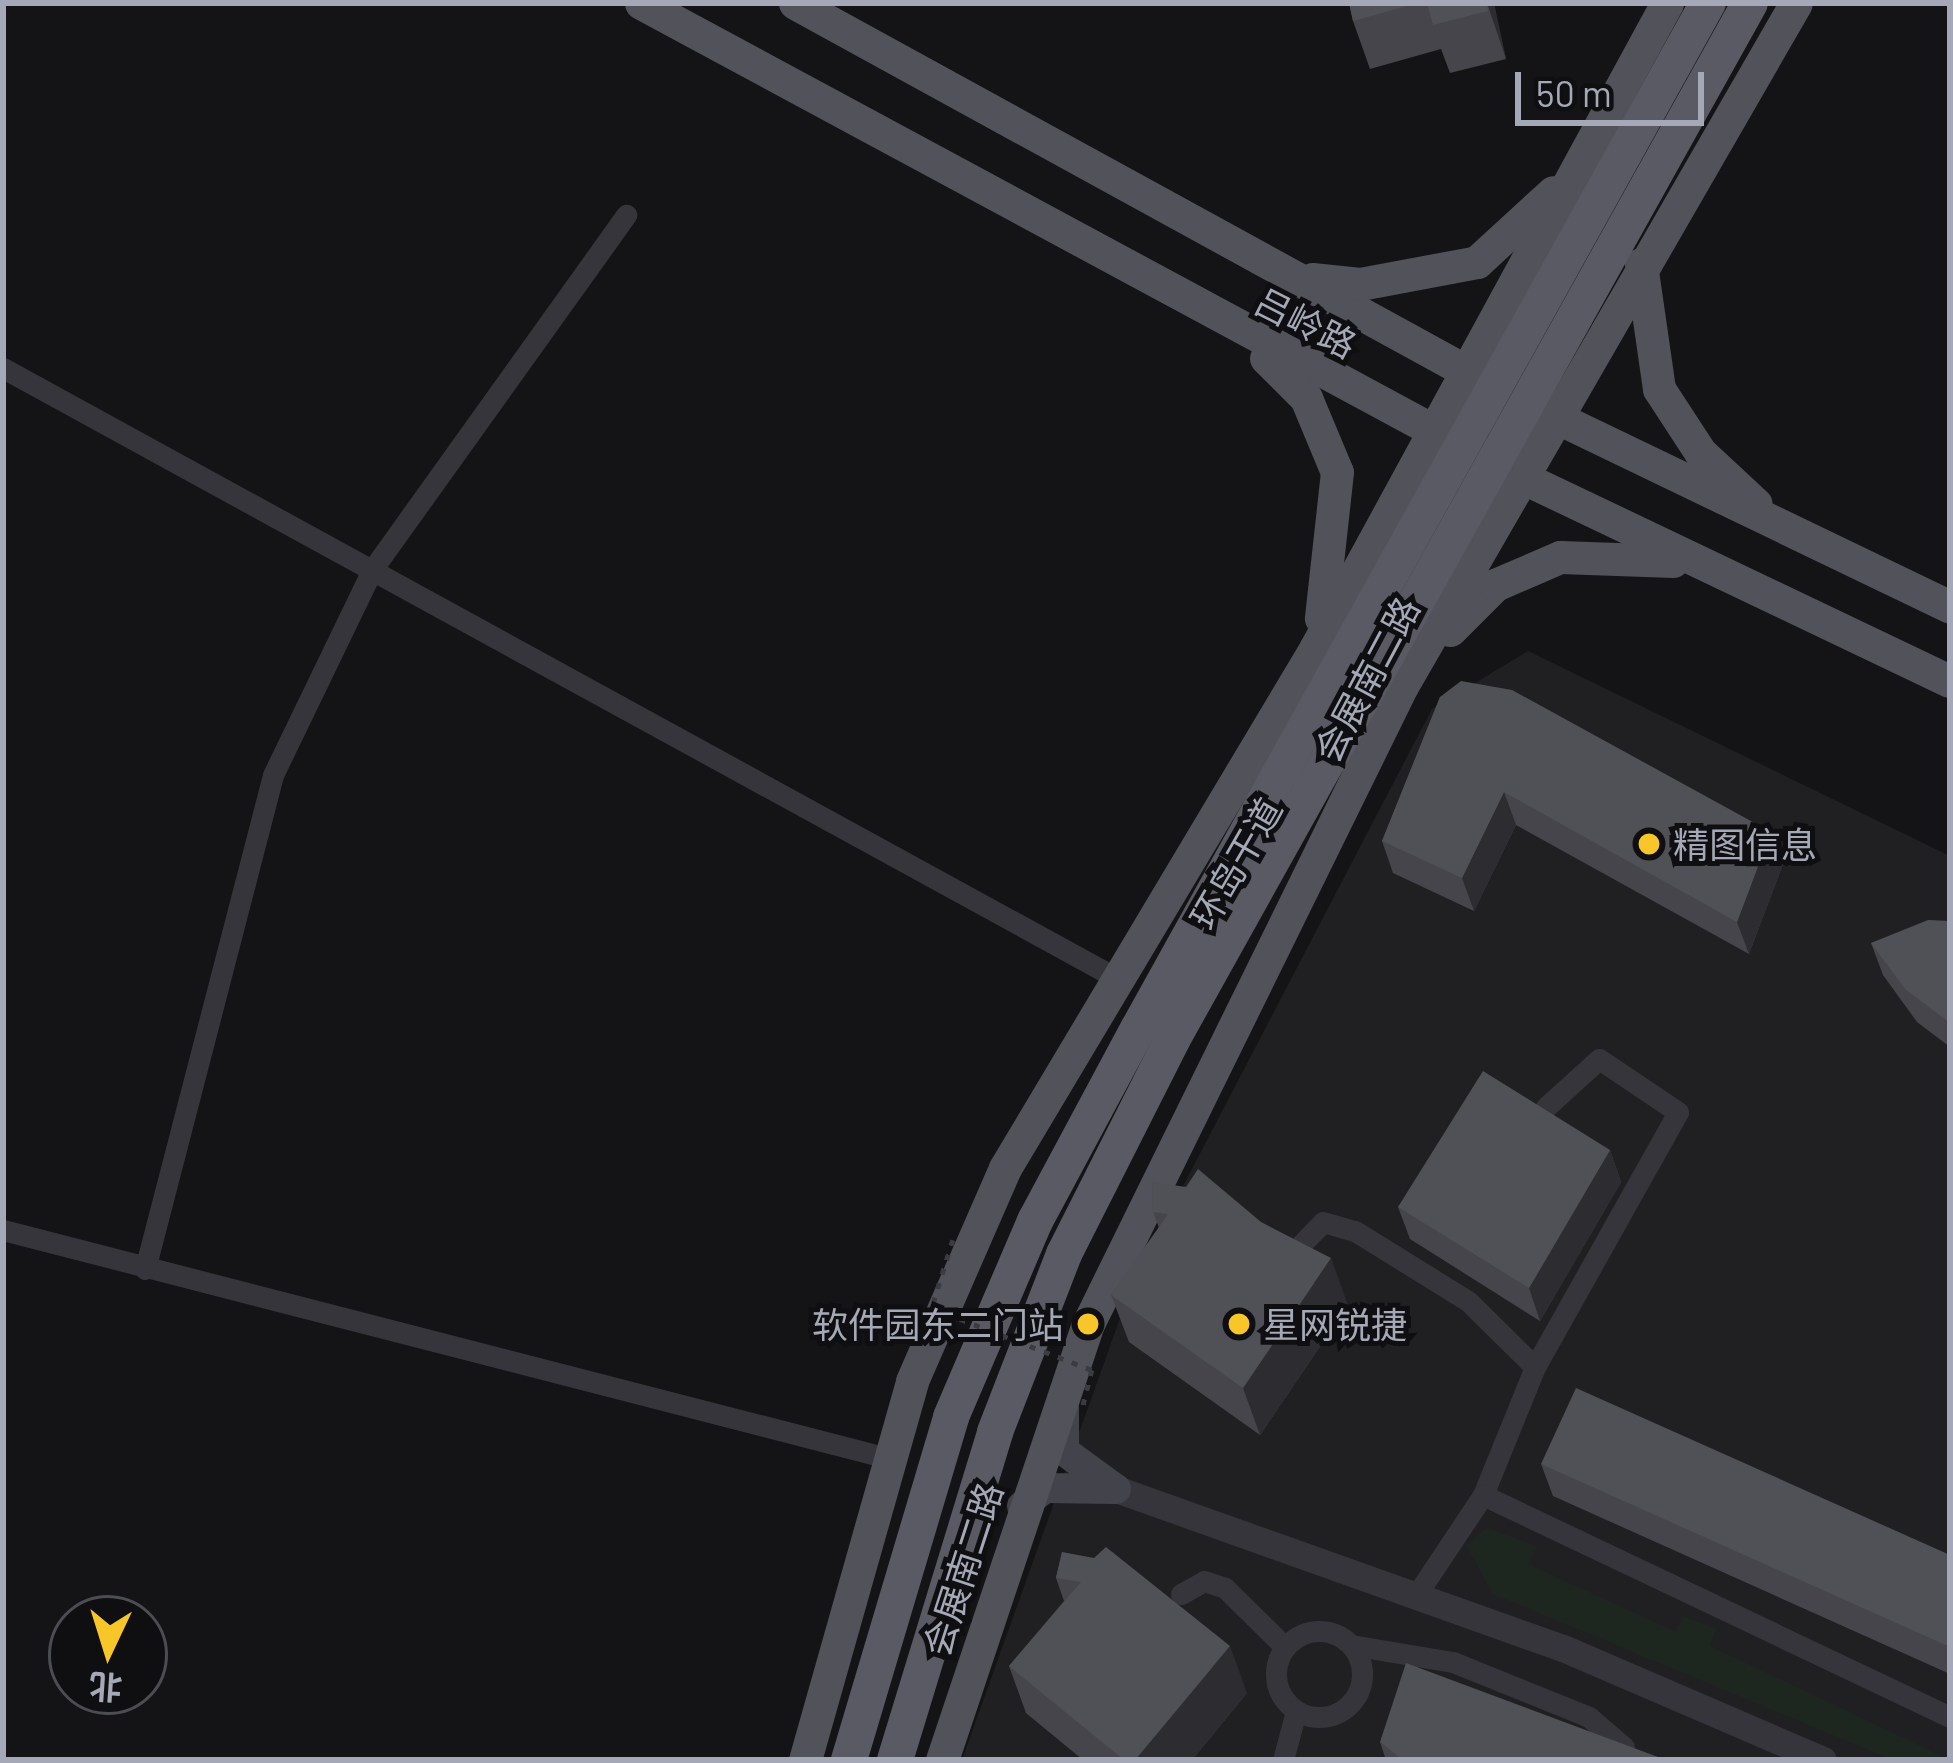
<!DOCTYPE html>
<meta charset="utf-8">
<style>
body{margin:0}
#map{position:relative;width:1953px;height:1763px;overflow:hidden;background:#141416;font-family:Barlow,"Noto Sans SC",sans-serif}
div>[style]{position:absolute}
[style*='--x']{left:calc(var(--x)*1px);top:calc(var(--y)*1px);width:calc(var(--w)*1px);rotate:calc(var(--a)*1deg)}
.built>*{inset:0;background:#202023}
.green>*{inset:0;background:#1e2620}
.minor>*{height:21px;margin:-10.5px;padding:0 10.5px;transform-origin:10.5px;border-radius:10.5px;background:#35353b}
.minor>.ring{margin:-10.5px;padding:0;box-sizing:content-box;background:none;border:21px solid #35353b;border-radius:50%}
.tertiary>*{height:27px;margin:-13.5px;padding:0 13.5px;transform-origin:13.5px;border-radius:13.5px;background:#35353b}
.secondary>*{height:30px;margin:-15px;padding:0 15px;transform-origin:15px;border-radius:15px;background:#43444b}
.primary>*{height:33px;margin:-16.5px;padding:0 16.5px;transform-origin:16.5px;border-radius:16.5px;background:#51525a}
.trunk>*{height:36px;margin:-18px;padding:0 18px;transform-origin:18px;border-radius:18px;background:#595a63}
.path-bridge>*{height:4.5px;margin-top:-2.25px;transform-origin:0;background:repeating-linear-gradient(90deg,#3b3c42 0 6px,transparent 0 15px)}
.trunk-bridge>*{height:36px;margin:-18px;padding:0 18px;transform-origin:18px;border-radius:18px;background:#595a63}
.wall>*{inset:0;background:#45454b}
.shaded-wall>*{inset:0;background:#2d2d31}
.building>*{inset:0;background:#505057}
.dots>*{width:33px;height:33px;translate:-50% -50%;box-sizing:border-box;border:6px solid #0f0f11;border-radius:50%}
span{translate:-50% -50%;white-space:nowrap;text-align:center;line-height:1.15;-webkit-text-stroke:10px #0f0f11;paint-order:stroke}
.street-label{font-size:36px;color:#a5a9b7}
.poi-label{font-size:36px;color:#a5a9b7}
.left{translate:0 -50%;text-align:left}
.right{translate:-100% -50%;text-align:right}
.frame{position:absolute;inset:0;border:6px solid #a5a9b7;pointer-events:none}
.north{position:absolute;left:48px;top:1595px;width:120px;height:120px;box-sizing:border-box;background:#0f0f11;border:3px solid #4b4d53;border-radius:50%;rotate:184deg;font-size:33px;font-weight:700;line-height:48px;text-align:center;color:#a5a9b7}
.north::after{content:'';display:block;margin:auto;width:42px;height:54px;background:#f9c629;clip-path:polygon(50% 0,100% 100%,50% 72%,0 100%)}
.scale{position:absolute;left:1515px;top:72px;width:189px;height:54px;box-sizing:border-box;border:6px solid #a5a9b7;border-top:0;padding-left:15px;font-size:36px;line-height:42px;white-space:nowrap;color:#a5a9b7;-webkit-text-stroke:9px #0f0f11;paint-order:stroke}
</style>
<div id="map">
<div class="built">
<div style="clip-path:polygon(1528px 651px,1950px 856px,1950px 1760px,962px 1760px,1133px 1282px,1432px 709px)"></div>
</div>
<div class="green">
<div style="clip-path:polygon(1487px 1528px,1537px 1546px,1528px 1564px,1676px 1632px,1684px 1616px,1716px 1629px,1710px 1646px,1950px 1760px,1893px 1760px,1493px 1594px,1466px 1545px)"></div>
</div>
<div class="minor">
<div style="--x:3;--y:368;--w:1271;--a:28.72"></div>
<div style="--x:3;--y:1230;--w:914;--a:14.45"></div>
<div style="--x:1288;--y:1258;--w:50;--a:-45.8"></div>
<div style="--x:1323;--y:1222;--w:33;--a:16"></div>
<div style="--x:1355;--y:1231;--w:133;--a:31.8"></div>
<div style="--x:1468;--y:1301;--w:94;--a:44.6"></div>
<div style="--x:1535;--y:1367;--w:138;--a:112.1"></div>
<div style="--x:145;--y:1269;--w:510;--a:-75.47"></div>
<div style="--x:273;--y:775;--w:228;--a:-64.2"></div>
<div style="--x:372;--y:570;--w:437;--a:-54.4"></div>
<div style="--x:1535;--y:1367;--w:292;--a:-60.7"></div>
<div style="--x:1678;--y:1112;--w:95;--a:-146.1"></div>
<div style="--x:1599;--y:1059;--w:72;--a:137.8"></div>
<div style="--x:1181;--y:1594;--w:26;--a:-29"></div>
<div style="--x:1204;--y:1581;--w:22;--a:18"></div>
<div style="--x:1225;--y:1588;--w:84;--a:44.5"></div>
<div style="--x:1415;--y:1597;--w:123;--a:-56.3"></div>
<div style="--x:1483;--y:1495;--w:517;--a:25.43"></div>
<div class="ring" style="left:1276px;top:1631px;width:65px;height:65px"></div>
<div style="--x:1351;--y:1645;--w:103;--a:9.5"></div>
<div style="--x:1453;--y:1662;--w:147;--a:22"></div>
<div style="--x:1589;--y:1717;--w:46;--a:40.6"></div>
<div style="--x:1283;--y:1760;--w:51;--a:-75.1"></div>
</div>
<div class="tertiary">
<div style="--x:1116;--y:1489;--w:474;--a:19.6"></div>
<div style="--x:1563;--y:1648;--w:283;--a:23.3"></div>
</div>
<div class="secondary">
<div style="--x:1064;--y:1408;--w:43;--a:90"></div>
<div style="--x:1064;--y:1451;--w:64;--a:36.2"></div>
<div style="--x:1022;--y:1506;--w:29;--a:-38"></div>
<div style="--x:1045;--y:1488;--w:71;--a:0.8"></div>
</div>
<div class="primary">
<div style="--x:641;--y:3;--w:923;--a:28.34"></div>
<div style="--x:795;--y:3;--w:786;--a:28.75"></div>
<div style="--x:1641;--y:264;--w:126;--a:81.8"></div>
<div style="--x:1659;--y:389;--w:75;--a:56.9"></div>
<div style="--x:1700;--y:452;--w:76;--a:42.9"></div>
<div style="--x:1312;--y:279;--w:48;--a:5.9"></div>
<div style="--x:1360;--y:284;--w:119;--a:-10.6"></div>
<div style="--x:1477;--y:262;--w:103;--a:-42.6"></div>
<div style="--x:1266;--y:358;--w:57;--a:45"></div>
<div style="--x:1306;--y:398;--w:80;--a:67.3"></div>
<div style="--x:1337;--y:472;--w:147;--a:96.3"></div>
<div style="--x:1541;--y:410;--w:454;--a:25.7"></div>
<div style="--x:1509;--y:471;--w:488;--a:25.5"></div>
<div style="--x:1450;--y:630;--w:64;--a:-45"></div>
<div style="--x:1495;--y:585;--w:71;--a:-23.3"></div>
<div style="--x:1560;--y:557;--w:113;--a:2"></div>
<div style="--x:805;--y:1760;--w:394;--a:-74.2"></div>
<div style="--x:912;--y:1381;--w:232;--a:-66.4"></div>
<div style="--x:1005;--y:1168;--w:605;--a:-59.15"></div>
<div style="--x:1315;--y:649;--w:736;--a:-61.41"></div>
<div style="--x:942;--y:1760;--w:460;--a:-71.5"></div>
<div style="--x:1088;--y:1324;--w:711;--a:-63.8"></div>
<div style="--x:1402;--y:686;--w:788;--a:-60.02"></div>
</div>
<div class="trunk">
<div style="--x:849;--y:1760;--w:358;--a:-73.4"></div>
<div style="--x:951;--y:1417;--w:213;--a:-66.8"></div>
<div style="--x:1035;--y:1221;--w:218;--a:-61.8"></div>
<div style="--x:895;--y:1760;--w:343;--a:-73"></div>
<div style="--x:995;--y:1432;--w:191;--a:-68.8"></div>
<div style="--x:1064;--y:1254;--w:240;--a:-63.2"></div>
</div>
<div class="path-bridge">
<div style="--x:953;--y:1240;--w:71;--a:107.2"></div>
<div style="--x:932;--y:1308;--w:172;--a:21.2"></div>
<div style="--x:1092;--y:1370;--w:45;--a:104"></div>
</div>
<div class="trunk-bridge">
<div style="--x:1138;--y:1029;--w:1174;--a:-60.95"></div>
<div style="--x:1172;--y:1040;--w:1187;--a:-60.87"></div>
</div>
<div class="wall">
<div style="clip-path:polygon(1349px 3px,1493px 3px,1506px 59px,1450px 73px,1441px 49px,1370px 69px,1353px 21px)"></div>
<div style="clip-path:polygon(1440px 697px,1783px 864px,1749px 954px,1516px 825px,1474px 911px,1393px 873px,1382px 841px)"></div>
<div style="clip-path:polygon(1950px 921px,1950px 1047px,1917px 1022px,1883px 975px,1871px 943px)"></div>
<div style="clip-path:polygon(1610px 1150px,1621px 1182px,1540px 1321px,1410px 1239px,1398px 1207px)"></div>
<div style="clip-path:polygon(1152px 1182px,1348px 1305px,1260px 1435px,1129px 1342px,1111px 1295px,1159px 1228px,1153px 1212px)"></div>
<div style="clip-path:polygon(1541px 1464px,1950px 1555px,1950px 1674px,1553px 1496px)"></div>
<div style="clip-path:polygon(1062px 1552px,1247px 1693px,1192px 1760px,1083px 1760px,1026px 1713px,1009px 1666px,1064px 1601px,1056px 1578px)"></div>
<div style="clip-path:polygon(1380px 1742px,1666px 1760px,1386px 1760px)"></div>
</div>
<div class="shaded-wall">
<div style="clip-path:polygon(1487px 3px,1493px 3px,1495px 7px,1506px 59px)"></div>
<div style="clip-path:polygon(1504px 792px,1516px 825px,1474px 911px,1462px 878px)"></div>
<div style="clip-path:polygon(1771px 832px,1783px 864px,1749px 954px,1737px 922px)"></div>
<div style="clip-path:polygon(1610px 1150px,1621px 1182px,1540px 1321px,1529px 1288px)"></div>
<div style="clip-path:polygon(1331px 1258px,1348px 1305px,1260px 1435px,1243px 1388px)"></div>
<div style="clip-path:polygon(1230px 1646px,1247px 1693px,1192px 1760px,1135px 1760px)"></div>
</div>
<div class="building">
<div style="clip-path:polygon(1349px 3px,1418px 3px,1353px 21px)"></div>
<div style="clip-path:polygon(1427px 3px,1487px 3px,1488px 11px,1433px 25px)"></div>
<div style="clip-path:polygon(1461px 681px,1512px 690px,1771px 832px,1737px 922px,1504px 792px,1462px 878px,1382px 841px,1440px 697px)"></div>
<div style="clip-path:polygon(1928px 920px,1950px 921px,1950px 1023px,1905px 989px,1871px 943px)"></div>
<div style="clip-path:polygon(1483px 1071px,1610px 1150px,1529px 1288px,1398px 1207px)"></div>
<div style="clip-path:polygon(1198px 1169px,1261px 1222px,1331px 1258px,1243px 1388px,1111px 1295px,1168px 1214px,1153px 1212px,1152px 1182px,1186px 1187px)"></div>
<div style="clip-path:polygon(1576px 1388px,1950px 1555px,1950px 1647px,1541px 1464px)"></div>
<div style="clip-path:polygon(1106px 1547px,1230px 1646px,1135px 1760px,1124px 1760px,1009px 1666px,1081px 1582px,1056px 1578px,1062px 1552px,1094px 1558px)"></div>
<div style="clip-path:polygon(1406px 1663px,1666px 1760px,1403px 1760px,1380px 1742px)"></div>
</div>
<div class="dots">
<div style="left:1649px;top:844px;background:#f9c629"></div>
<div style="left:1088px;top:1324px;background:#f9c629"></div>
<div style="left:1239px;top:1324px;background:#f9c629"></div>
</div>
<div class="street-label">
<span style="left:1306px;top:322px;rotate:27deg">吕岭路</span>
<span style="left:1366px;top:679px;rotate:-62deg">会展南二路</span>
<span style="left:1235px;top:863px;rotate:-60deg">环岛干道</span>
<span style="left:962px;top:1569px;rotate:-72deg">会展南二路</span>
</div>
<div class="poi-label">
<span class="left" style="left:1673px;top:844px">精图信息</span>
<span class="right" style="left:1064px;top:1324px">软件园东二门站</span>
<span class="left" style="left:1263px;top:1324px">星网锐捷</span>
</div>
<div class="frame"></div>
<div class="north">北</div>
<div class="scale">50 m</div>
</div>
